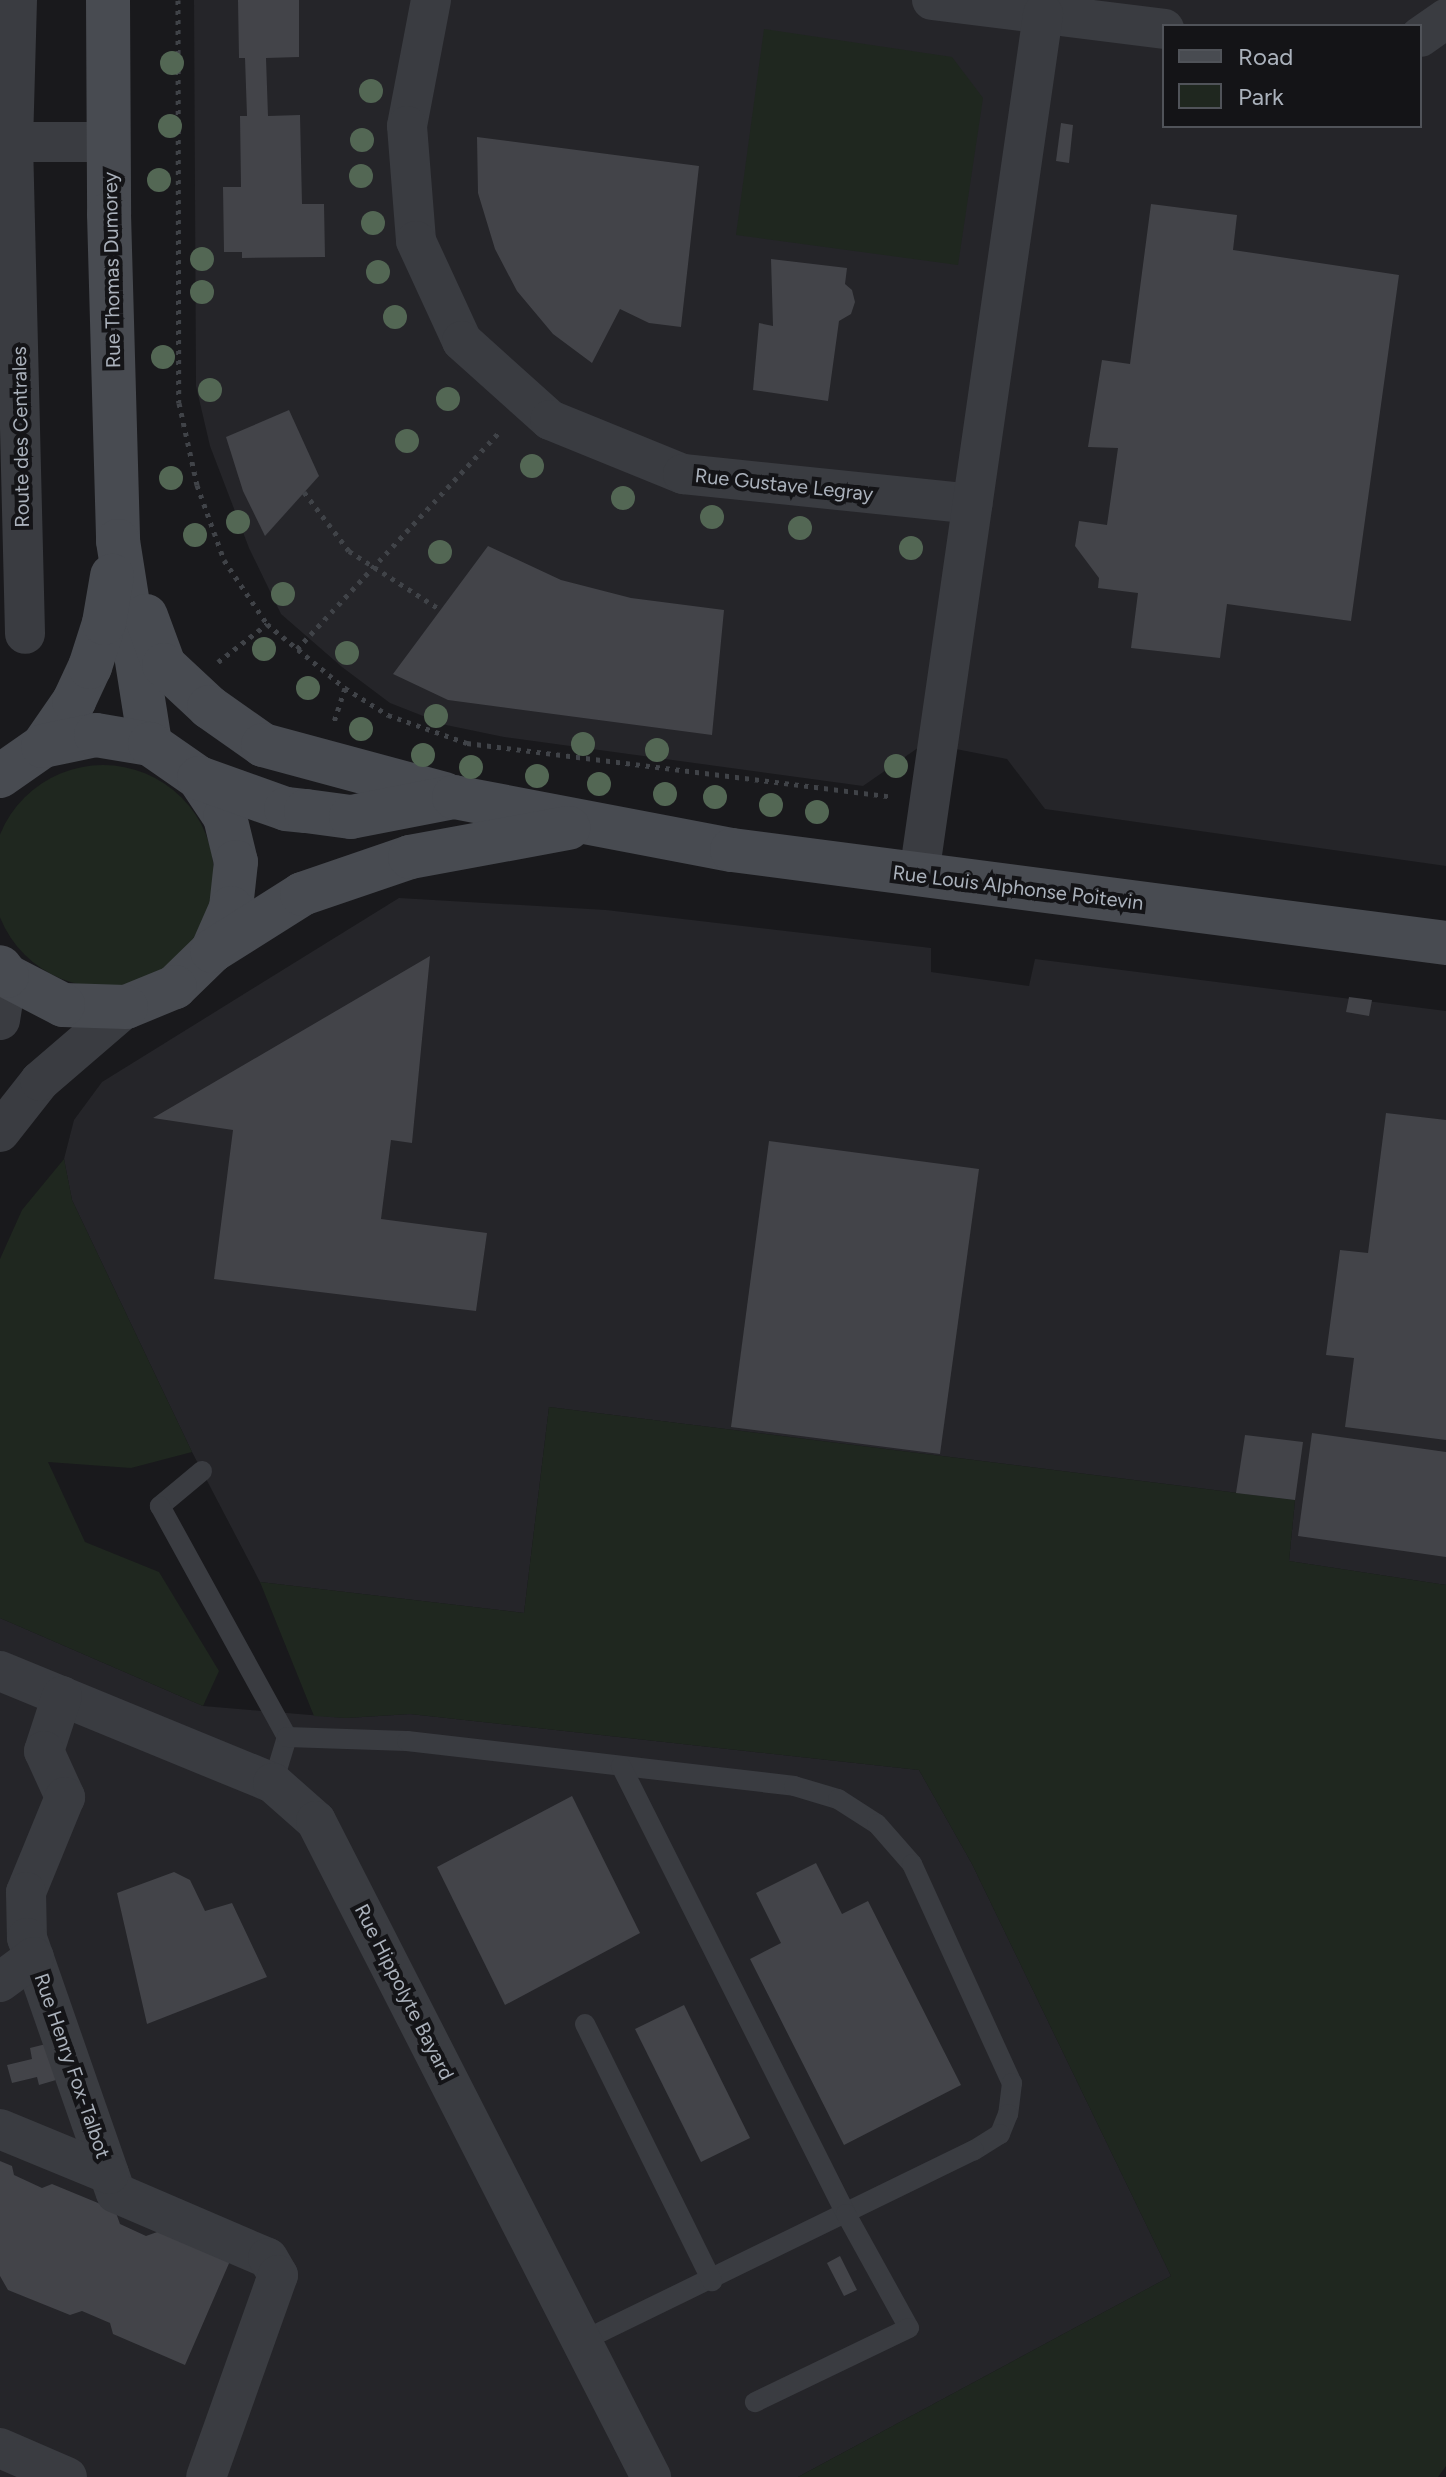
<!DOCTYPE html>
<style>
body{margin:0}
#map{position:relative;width:1446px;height:2477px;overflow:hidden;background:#19191c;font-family:Figtree,sans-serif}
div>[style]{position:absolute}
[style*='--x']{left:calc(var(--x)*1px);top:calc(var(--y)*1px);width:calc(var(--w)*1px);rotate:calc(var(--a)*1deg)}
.built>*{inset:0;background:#252529}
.green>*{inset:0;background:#1f271f}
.round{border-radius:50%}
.building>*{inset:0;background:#434449}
.path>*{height:5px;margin-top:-2.5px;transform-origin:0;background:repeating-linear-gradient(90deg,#404348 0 4px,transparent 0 10px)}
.lane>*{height:20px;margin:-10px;padding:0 10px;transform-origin:10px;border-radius:10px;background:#3a3c41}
.street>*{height:40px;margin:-20px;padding:0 20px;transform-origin:20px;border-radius:20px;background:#3a3c41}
.secondary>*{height:44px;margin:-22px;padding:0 22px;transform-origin:22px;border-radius:22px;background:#484b51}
.trees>*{width:24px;height:24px;margin:-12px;border-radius:50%;background:#536754}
span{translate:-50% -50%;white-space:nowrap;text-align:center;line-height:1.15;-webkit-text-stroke:8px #141417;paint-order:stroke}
.street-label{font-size:20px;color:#abb2bc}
.legend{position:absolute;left:1162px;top:24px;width:260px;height:104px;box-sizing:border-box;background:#141417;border:2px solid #505359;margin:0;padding:10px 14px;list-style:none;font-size:24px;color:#abb2bc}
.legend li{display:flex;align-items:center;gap:16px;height:40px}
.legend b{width:40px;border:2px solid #505359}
</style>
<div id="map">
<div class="built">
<div style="clip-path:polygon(evenodd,194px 0,1446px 0,1446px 866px,1045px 809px,1007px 759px,925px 743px,863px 786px,504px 737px,446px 725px,390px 703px,342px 667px,281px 614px,249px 548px,210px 446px,196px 386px,194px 0,1164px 26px,1420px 26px,1420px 126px,1164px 126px,1164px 26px)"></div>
<div style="clip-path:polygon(399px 898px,606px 910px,931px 948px,931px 972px,1029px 986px,1035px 959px,1446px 1011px,1446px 1585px,1289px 1561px,1295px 1500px,549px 1407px,524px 1613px,260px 1582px,192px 1452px,72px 1200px,64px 1159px,74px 1120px,102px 1082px)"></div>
<div style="clip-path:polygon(0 1618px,203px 1706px,346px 1718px,410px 1714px,919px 1770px,972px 1864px,1171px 2276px,798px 2477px,0 2477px)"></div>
</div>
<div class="green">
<div style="clip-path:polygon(764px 29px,952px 57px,983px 98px,958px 265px,736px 235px)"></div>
<div class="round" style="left:-8px;top:765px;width:222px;height:222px"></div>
<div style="clip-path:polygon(64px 1159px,72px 1200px,192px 1452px,131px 1468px,48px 1462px,85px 1542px,159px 1572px,219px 1671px,203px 1706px,0 1618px,0 1259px,22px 1210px)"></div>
<div style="clip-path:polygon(549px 1407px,1295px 1500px,1289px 1561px,1446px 1585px,1446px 2466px,1438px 2477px,798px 2477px,1171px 2276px,972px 1864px,919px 1770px,410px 1714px,346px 1718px,314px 1716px,260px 1582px,524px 1613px)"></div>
</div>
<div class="building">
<div style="clip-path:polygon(238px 0,299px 0,299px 57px,266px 58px,268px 116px,300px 115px,302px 204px,324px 204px,325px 257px,242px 258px,242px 252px,224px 252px,223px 187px,241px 187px,240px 116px,247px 116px,245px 58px,239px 58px)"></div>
<div style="clip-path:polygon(1061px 123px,1073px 125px,1069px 163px,1056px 161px)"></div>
<div style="clip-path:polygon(477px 137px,699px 166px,681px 327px,649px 323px,620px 309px,592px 363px,553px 334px,517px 291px,495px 249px,478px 193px)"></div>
<div style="clip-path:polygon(1151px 204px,1237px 215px,1233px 250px,1399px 275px,1351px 621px,1227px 604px,1220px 658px,1131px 648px,1138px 593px,1098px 588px,1099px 578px,1075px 546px,1079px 521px,1107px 525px,1118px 448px,1088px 447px,1102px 360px,1130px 364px)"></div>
<div style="clip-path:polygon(771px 259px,847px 268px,845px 284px,852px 290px,855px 302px,851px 314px,839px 321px,828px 401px,753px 390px,759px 323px,773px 326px)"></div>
<div style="clip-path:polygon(289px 410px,319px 476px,265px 536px,243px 491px,226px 437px)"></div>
<div style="clip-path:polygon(488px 546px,561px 580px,631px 598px,724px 610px,712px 735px,448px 700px,393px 674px)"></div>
<div style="clip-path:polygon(430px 956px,412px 1143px,391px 1140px,381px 1219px,487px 1233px,476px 1311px,214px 1279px,233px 1130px,153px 1118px)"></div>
<div style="clip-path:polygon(1349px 997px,1372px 1000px,1369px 1016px,1346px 1012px)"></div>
<div style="clip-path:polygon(1386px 1113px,1446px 1120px,1446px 1440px,1345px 1427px,1354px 1358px,1326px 1355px,1340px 1250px,1368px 1253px)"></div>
<div style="clip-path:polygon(769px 1141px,979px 1169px,940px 1454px,731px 1427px)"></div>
<div style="clip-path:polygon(1312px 1433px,1446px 1452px,1446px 1557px,1298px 1536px)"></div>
<div style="clip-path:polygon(1245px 1435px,1303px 1442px,1295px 1500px,1236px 1493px)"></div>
<div style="clip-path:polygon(572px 1796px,640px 1933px,505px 2005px,437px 1867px)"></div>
<div style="clip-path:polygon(816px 1863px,842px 1914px,868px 1901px,961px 2085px,844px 2145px,750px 1959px,781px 1943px,756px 1893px)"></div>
<div style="clip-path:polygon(174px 1872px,190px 1880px,205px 1911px,232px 1903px,267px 1977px,147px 2024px,117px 1893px)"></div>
<div style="clip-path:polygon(684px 2005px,750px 2138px,701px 2162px,635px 2029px)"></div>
<div style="clip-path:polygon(46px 2044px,56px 2080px,39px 2085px,37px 2077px,12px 2083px,7px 2065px,32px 2059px,30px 2048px)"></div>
<div style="clip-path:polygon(0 2161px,12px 2166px,14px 2175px,42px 2188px,52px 2184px,115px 2210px,120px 2224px,146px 2236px,160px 2231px,230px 2261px,185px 2365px,113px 2334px,110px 2323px,82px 2311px,70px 2315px,8px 2290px,0 2276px)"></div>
<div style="clip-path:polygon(840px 2256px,857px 2290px,844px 2296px,827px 2263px)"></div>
</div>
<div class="path">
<div style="--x:178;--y:0;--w:403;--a:89.9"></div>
<div style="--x:179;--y:403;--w:84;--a:77.6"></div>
<div style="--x:197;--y:485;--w:80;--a:70.2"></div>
<div style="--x:224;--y:560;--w:77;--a:56.1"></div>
<div style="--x:304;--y:492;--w:74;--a:52.7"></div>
<div style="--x:349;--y:551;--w:109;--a:32.7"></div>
<div style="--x:297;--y:649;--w:299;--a:-47"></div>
<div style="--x:218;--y:662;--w:62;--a:-37.8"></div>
<div style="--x:267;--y:624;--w:101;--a:39.4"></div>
<div style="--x:345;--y:688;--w:35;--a:108"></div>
<div style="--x:345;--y:688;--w:51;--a:32.1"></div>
<div style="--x:388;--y:715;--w:84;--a:19.5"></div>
<div style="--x:467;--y:743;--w:428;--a:7.2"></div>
</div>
<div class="lane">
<div style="--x:202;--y:1471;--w:55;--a:140.2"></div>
<div style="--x:160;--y:1506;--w:264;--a:61.2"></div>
<div style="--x:287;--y:1737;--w:48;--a:106.9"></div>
<div style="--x:287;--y:1737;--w:120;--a:1.9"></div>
<div style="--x:407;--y:1741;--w:390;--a:6.6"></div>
<div style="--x:794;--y:1786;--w:46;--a:16.5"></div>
<div style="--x:838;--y:1799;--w:46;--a:32.7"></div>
<div style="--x:877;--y:1824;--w:53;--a:48.8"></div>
<div style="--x:912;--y:1864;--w:241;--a:65.5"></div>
<div style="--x:1012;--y:2083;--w:31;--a:97"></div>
<div style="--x:1008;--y:2114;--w:22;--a:112"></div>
<div style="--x:1000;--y:2134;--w:31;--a:148"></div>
<div style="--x:974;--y:2150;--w:434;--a:154"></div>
<div style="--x:621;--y:1766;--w:501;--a:63.33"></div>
<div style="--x:846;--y:2214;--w:130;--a:61.1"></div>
<div style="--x:909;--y:2328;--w:171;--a:154.3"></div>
<div style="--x:585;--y:2024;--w:287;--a:63.7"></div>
</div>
<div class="street">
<div style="--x:17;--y:0;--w:142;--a:91.6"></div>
<div style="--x:13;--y:142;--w:492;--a:88.6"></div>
<div style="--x:431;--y:0;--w:128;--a:100.8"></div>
<div style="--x:407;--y:126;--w:115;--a:85.5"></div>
<div style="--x:416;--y:241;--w:110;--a:65.3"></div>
<div style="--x:462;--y:341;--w:118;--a:41.9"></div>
<div style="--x:550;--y:420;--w:144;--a:22.1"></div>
<div style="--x:683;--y:474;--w:291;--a:5.9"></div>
<div style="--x:932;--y:0;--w:234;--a:7.1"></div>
<div style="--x:1420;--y:37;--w:32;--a:-35"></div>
<div style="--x:0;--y:142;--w:109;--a:0"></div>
<div style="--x:919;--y:875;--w:870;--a:-81.8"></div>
<div style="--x:0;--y:1020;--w:45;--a:-81"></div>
<div style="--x:0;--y:1132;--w:65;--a:-51.9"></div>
<div style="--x:40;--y:1081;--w:113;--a:-40.7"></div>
<div style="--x:0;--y:1671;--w:295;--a:22.3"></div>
<div style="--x:273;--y:1783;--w:57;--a:41.5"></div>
<div style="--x:316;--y:1821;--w:737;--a:62.95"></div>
<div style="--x:62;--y:1696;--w:58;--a:108.1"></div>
<div style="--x:44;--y:1751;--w:51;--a:65.5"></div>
<div style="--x:65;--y:1797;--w:103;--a:112.3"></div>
<div style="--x:26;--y:1892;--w:46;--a:88.8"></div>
<div style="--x:27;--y:1938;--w:270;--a:70.8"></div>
<div style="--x:116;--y:2193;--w:165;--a:23.2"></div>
<div style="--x:268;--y:2258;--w:20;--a:60"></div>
<div style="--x:278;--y:2275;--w:214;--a:109.6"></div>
<div style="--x:0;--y:1982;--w:42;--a:-36.3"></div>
<div style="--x:0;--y:2129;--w:118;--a:22.4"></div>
<div style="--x:0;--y:2448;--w:73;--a:23.4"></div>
</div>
<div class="secondary">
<div style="--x:108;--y:0;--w:214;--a:89.7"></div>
<div style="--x:109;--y:214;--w:327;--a:88.4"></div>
<div style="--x:118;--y:541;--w:206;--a:81"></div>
<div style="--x:146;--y:616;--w:52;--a:69.8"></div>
<div style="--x:164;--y:665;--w:62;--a:43"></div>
<div style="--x:209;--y:707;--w:66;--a:35.1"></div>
<div style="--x:263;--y:745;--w:188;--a:15.1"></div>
<div style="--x:43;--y:746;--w:55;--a:-55.4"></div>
<div style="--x:74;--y:701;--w:38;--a:-65"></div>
<div style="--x:90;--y:667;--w:46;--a:-72.3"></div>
<div style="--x:104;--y:623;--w:48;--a:-80.3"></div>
<div style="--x:0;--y:776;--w:52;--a:-34.9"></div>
<div style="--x:43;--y:746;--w:54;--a:-11.7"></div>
<div style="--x:96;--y:735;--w:55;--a:9.5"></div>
<div style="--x:150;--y:744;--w:60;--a:34.8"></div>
<div style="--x:199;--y:778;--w:47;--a:56.3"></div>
<div style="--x:225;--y:817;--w:46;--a:76.3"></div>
<div style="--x:236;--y:862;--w:46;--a:96.2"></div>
<div style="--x:231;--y:908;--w:47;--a:113.8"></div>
<div style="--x:212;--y:951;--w:52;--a:135.8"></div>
<div style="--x:175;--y:987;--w:53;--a:157.8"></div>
<div style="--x:126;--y:1007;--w:63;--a:-178.2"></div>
<div style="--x:63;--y:1005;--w:63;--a:-152.6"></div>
<div style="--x:7;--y:976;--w:11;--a:-128"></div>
<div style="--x:199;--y:778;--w:92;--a:19.6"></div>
<div style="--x:286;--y:809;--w:20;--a:6"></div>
<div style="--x:306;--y:811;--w:45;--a:7.6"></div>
<div style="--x:351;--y:817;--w:105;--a:-11"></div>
<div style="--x:454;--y:797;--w:283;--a:10.8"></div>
<div style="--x:732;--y:850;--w:720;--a:7.42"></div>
<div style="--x:212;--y:951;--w:107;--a:-32.3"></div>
<div style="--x:302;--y:894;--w:114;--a:-18.9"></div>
<div style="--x:410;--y:857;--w:161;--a:-10.4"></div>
</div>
<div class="trees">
<div style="left:172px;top:63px"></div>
<div style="left:371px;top:91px"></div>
<div style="left:170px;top:126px"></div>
<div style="left:362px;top:140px"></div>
<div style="left:361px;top:176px"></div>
<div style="left:159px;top:180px"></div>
<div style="left:373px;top:223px"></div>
<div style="left:202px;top:259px"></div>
<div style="left:378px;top:272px"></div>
<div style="left:202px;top:292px"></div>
<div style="left:395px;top:317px"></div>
<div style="left:163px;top:357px"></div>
<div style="left:210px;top:390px"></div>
<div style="left:448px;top:399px"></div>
<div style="left:407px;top:441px"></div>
<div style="left:532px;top:466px"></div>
<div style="left:171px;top:478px"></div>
<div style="left:623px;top:498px"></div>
<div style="left:712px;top:517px"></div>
<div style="left:238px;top:522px"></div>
<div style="left:800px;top:528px"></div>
<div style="left:195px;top:535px"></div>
<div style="left:911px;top:548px"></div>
<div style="left:440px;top:552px"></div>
<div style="left:283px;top:594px"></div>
<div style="left:264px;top:649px"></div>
<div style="left:347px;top:653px"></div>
<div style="left:308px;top:688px"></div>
<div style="left:436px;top:716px"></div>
<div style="left:361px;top:729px"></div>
<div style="left:583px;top:744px"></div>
<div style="left:657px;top:750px"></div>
<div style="left:423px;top:755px"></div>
<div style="left:896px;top:766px"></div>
<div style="left:471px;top:767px"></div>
<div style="left:537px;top:776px"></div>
<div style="left:599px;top:784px"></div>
<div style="left:665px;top:794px"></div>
<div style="left:715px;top:797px"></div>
<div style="left:771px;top:805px"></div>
<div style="left:817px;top:812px"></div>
</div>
<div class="street-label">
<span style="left:112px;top:270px;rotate:-91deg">Rue Thomas Dumorey</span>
<span style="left:21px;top:437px;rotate:-91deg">Route des Centrales</span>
<span style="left:784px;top:485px;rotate:6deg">Rue Gustave Legray</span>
<span style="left:1018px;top:888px;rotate:7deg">Rue Louis Alphonse Poitevin</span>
<span style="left:404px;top:1992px;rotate:63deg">Rue Hippolyte Bayard</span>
<span style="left:72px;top:2066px;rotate:71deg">Rue Henry Fox-Talbot</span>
</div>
<ul class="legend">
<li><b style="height:10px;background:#484b51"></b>Road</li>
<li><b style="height:22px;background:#1f271f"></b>Park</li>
</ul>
</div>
